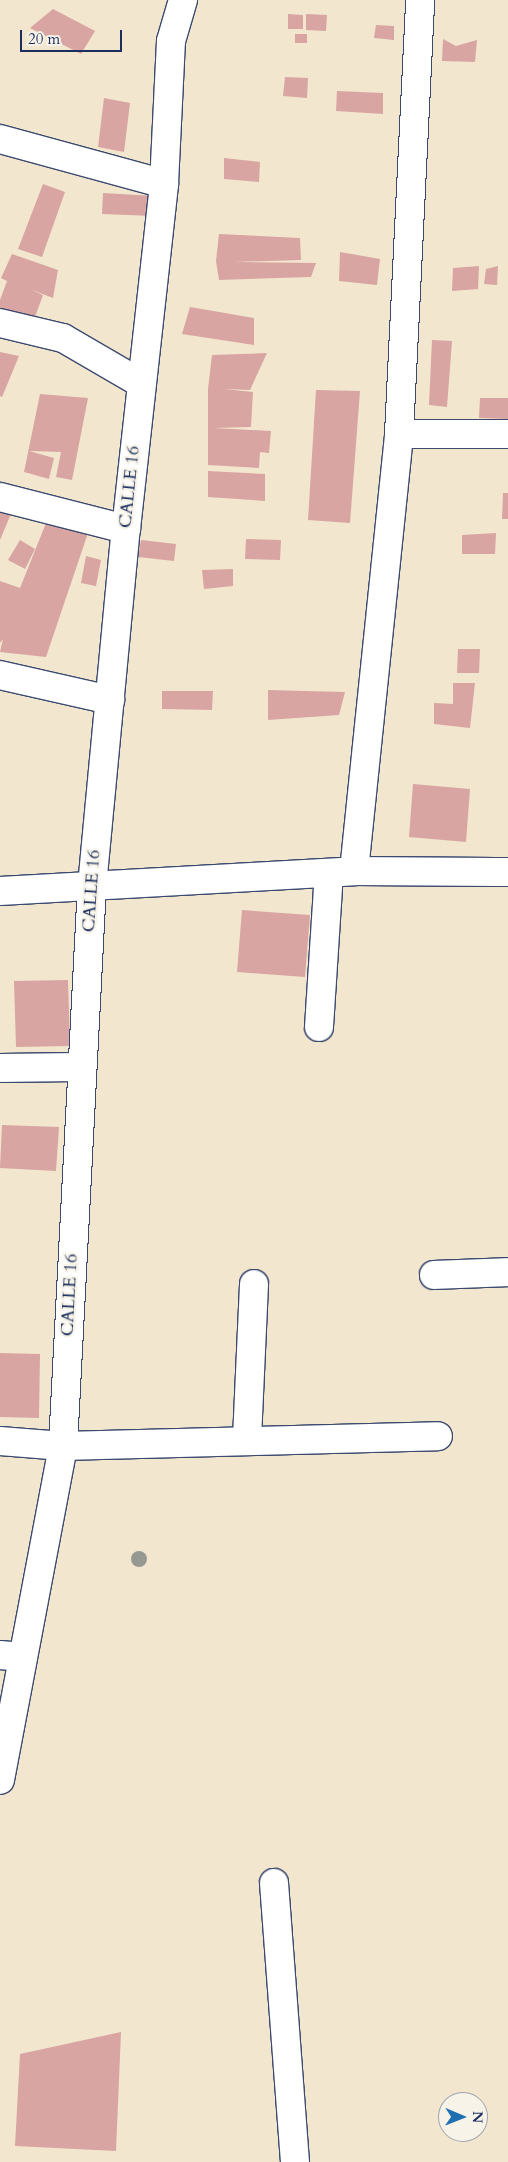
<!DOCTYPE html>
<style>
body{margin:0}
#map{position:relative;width:508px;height:2162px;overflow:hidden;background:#f3e6ce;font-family:Cardo,serif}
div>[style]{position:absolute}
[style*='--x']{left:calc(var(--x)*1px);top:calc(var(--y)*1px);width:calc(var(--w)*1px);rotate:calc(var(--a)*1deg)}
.building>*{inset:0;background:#d8a5a2}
.roads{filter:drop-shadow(1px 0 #3b4a6f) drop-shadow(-1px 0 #3b4a6f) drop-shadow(0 1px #3b4a6f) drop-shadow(0 -1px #3b4a6f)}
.minor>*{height:28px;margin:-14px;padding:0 14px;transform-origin:14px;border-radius:14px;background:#fff}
.trees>*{width:16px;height:16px;margin:-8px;border-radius:50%;background:#959991}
span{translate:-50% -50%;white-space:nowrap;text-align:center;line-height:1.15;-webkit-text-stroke:4.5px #f7f3e8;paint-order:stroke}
.street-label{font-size:18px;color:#1b2f5e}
.north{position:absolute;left:438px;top:2092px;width:50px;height:50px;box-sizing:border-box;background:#f7f3e8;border:1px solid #9fa5b1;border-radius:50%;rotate:91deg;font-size:14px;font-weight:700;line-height:20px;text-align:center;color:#1b2f5e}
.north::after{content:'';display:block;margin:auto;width:18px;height:22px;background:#1f6fb2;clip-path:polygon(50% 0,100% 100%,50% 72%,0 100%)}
.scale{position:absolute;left:20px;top:30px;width:102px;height:22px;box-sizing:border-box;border:2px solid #1b2f5e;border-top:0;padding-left:6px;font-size:15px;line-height:18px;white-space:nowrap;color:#1b2f5e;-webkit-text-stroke:4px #f7f3e8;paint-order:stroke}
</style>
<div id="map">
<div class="building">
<div style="clip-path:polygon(53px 9px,95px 31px,81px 54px,30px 28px)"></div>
<div style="clip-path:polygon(288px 14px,303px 15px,303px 29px,288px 29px)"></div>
<div style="clip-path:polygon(306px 14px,327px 15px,326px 31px,306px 30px)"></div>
<div style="clip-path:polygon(376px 25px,394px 26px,394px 40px,374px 38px)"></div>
<div style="clip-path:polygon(295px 34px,307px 34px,307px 43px,295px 43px)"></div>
<div style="clip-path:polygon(443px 39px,456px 46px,477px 40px,475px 62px,442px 61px)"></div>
<div style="clip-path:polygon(285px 77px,308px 78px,307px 98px,283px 96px)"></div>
<div style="clip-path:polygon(337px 91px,383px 93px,383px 114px,336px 111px)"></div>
<div style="clip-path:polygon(104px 98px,130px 103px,124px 152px,98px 147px)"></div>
<div style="clip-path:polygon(224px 158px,260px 162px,259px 182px,224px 179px)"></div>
<div style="clip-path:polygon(43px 184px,65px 192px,42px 257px,18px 249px)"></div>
<div style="clip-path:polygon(103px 193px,154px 196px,153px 216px,102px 214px)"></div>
<div style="clip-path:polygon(219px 234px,300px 238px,301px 260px,234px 262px,316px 263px,311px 277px,219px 280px,216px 261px)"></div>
<div style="clip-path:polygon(340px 252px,380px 259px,377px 285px,339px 281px)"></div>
<div style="clip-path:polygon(12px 254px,58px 270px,53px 298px,30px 289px,43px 295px,31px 328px,0 316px,0 300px,7px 281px,1px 278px)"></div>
<div style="clip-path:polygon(479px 266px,478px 289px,452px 291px,453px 268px)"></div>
<div style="clip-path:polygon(498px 266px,497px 285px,484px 284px,486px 269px)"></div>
<div style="clip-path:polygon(190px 307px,254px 318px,254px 345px,182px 334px)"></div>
<div style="clip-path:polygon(432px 340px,452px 341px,447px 407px,429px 405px)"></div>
<div style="clip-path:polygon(0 352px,19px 356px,2px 397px,0 396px)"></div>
<div style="clip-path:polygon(267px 353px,250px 390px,224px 389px,253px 392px,251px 427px,214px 428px,271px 431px,269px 453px,260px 452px,259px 468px,208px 465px,208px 389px,212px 355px)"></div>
<div style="clip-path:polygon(316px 390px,360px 391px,350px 523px,308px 520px)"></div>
<div style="clip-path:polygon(40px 394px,88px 398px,72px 480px,56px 477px,61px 452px,29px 451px,54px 458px,49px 479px,24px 472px)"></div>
<div style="clip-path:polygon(480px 398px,508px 398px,508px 419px,479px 418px)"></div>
<div style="clip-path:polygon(208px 471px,265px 474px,265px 501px,208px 497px)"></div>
<div style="clip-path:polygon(503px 493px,508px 493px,508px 519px,502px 519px)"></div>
<div style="clip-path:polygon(0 503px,13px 509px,0 540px)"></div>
<div style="clip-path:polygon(48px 518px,89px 530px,46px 657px,0 652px,3px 639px,0 643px,0 581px,20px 588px)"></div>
<div style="clip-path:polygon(496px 533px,495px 554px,462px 554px,462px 535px)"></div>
<div style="clip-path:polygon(246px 539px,281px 540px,280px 560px,245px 559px)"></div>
<div style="clip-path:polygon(20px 540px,35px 549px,25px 569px,8px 560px)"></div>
<div style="clip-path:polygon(141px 540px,176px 544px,174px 561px,138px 557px)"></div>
<div style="clip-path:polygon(86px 556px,101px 560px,96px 586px,81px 583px)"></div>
<div style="clip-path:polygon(233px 569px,233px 586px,204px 589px,202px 570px)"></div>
<div style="clip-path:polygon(458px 649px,480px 649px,479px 673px,457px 673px)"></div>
<div style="clip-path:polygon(453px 683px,475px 683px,470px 728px,434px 724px,434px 703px,453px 704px)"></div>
<div style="clip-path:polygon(268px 690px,345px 692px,339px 715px,268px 720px)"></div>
<div style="clip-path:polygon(162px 691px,213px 691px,212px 710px,162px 709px)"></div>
<div style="clip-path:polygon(413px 784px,470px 789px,466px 842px,409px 837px)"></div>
<div style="clip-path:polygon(242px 910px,310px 915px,305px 977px,237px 972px)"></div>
<div style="clip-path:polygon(68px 980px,70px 1046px,16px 1047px,14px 981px)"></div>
<div style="clip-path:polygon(2px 1125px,59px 1127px,56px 1171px,0 1168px)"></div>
<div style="clip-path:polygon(0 1353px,40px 1354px,39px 1418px,0 1417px)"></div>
<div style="clip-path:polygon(121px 2032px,116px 2151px,15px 2146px,20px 2054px)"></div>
</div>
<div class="roads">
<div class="minor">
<div style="--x:0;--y:139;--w:170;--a:15.3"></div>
<div style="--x:0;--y:323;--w:65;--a:13.4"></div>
<div style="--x:63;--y:338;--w:91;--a:30.2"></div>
<div style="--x:399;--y:434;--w:109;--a:0"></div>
<div style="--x:0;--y:497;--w:130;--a:14.3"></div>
<div style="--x:0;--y:675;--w:113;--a:12.8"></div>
<div style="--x:354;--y:871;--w:439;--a:-84.1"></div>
<div style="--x:399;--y:434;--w:435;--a:-87.2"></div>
<div style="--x:0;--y:891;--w:355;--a:-3.2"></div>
<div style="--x:354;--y:871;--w:154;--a:0.4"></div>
<div style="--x:319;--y:1027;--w:154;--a:-86.3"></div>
<div style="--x:0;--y:1068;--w:82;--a:-0.7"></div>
<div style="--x:434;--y:1275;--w:74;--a:-2.3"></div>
<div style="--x:247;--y:1439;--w:155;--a:-87.4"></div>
<div style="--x:0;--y:1441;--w:63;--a:4.5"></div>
<div style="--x:63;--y:1446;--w:375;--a:-1.5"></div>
<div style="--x:0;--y:1655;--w:23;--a:5"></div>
<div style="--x:0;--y:1780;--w:340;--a:-79.3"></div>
<div style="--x:63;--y:1446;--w:561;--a:-87.04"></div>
<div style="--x:92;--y:886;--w:359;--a:-84.6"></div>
<div style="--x:126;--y:529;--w:347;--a:-83.7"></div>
<div style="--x:164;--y:184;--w:143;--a:-87.2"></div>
<div style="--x:171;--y:41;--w:43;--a:-73.7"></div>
<div style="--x:274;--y:1883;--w:280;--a:85.7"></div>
</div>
</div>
<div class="trees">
<div style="left:139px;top:1559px"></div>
</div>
<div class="street-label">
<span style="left:130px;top:487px;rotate:-84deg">CALLE 16</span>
<span style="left:92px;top:891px;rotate:-86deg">CALLE 16</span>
<span style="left:70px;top:1295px;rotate:-87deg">CALLE 16</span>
</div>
<div class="north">N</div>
<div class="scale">20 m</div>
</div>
